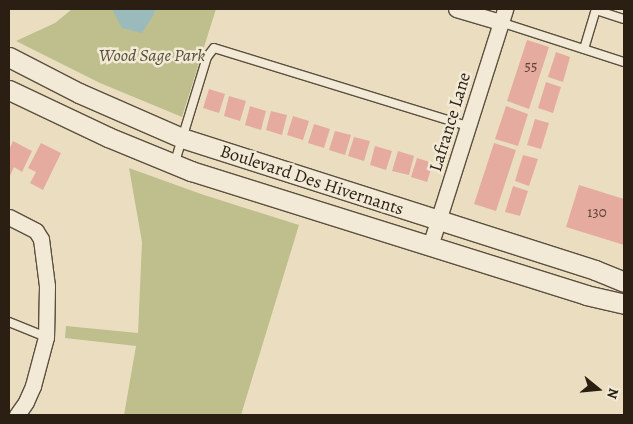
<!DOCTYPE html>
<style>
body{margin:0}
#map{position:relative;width:633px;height:424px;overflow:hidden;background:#ebdec0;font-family:Alegreya,serif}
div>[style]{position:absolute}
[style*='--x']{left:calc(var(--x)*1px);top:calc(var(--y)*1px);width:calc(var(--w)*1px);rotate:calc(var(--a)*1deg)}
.green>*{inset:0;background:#bebf8d}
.water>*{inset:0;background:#9bbabb}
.building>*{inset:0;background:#e5ab9e}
.roads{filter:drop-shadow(1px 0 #5a4f3e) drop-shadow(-1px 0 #5a4f3e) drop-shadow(0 1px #5a4f3e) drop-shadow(0 -1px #5a4f3e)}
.service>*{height:8px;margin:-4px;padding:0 4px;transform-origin:4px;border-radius:4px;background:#f2ead6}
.minor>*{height:15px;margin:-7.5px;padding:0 7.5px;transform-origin:7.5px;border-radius:7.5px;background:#f2ead6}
.tertiary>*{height:19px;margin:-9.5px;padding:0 9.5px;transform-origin:9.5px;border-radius:9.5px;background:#f2ead6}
span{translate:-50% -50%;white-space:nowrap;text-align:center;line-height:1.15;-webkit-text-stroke:5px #f2ead6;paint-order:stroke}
.number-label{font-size:15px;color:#594235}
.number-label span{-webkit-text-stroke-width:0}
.park-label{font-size:18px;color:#564f37;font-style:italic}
.street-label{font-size:18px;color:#2a1f12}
.frame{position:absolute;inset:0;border:10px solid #2a1f12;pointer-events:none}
.north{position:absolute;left:573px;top:364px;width:50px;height:50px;-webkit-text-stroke:4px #f2ead6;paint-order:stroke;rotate:107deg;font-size:14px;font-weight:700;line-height:20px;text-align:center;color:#2a1f12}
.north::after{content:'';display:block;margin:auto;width:18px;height:22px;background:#2a1f12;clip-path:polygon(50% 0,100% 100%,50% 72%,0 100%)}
</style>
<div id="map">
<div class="green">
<div style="clip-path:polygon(72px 9px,216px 9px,182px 117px,100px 83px,16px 41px,55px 23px)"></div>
<div style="clip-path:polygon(129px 168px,201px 194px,299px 225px,241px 415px,124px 415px,136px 346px,65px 338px,66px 326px,138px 333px,142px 242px)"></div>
</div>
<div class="water">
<div style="clip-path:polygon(112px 9px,155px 9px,154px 14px,142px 33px,122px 28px)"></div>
</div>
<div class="building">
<div style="clip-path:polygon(527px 40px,549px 47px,529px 109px,507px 101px)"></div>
<div style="clip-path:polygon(556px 52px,570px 57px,563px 82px,548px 77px)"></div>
<div style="clip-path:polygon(546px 82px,561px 87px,553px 113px,538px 108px)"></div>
<div style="clip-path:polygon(209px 89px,225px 94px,219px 113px,203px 108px)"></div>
<div style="clip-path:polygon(229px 96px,246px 101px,240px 121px,224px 116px)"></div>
<div style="clip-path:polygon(250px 106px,266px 111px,261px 130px,245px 125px)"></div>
<div style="clip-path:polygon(506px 106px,528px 114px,518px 146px,495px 139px)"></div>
<div style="clip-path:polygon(271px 111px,287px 115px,282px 135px,266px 130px)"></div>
<div style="clip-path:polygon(293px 116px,309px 121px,303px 140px,287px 135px)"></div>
<div style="clip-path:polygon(535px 119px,549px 123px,541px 149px,527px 145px)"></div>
<div style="clip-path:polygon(314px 124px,330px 129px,324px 148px,308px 143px)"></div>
<div style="clip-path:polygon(335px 131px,351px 135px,345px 155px,329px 150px)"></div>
<div style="clip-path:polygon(354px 137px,370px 141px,364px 161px,348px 156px)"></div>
<div style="clip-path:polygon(13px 141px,32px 151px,22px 172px,14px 167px,9px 178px,9px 150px)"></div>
<div style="clip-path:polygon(41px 143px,61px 153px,43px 190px,30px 183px,36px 172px,28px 168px)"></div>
<div style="clip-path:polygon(494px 143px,516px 150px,496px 211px,474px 204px)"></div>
<div style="clip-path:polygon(375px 146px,392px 151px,386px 170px,370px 165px)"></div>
<div style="clip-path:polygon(398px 151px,414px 156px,409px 175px,392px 171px)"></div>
<div style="clip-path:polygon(523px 155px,538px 159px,529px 186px,515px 181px)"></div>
<div style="clip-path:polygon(417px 158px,433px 163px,427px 182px,411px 177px)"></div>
<div style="clip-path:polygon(579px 185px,624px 199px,624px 245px,566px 227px)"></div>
<div style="clip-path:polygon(513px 186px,528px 191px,520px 216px,505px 212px)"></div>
</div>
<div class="roads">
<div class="service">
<div style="--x:596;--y:10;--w:29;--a:18"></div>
<div style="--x:500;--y:22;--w:130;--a:17.9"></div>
<div style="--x:584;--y:49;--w:42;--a:-73.3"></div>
<div style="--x:174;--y:165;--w:113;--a:-73"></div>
<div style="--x:207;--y:57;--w:11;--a:-52"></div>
<div style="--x:214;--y:48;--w:266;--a:17.1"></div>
<div style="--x:9;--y:322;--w:40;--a:22"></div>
</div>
<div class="minor">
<div style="--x:456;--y:9;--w:46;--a:16.5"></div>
<div style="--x:9;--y:217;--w:30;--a:27"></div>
<div style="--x:36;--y:231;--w:9;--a:58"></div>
<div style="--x:41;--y:239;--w:47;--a:82.7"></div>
<div style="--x:47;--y:286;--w:51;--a:91.1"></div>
<div style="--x:46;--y:337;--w:51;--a:104.9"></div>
<div style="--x:33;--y:386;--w:17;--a:114"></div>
<div style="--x:26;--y:402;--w:16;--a:125"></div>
<div style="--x:430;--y:246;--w:249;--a:-72.4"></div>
</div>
<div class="tertiary">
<div style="--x:9;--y:57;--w:79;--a:27.2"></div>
<div style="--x:79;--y:93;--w:112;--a:23.6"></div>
<div style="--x:182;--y:138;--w:434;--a:17.7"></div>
<div style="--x:595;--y:270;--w:31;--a:22"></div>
<div style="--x:9;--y:90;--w:110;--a:25.4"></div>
<div style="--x:108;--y:137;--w:90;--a:22.3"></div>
<div style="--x:191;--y:171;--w:414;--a:17.4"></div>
<div style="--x:586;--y:295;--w:39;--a:13"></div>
</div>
</div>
<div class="number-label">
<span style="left:531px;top:67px">55</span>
<span style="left:597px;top:213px">130</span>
</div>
<div class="park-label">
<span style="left:152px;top:55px">Wood Sage Park</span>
</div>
<div class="street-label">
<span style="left:450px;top:122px;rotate:-73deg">Lafrance Lane</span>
<span style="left:312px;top:180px;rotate:18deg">Boulevard Des Hivernants</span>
</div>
<div class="frame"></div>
<div class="north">N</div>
</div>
